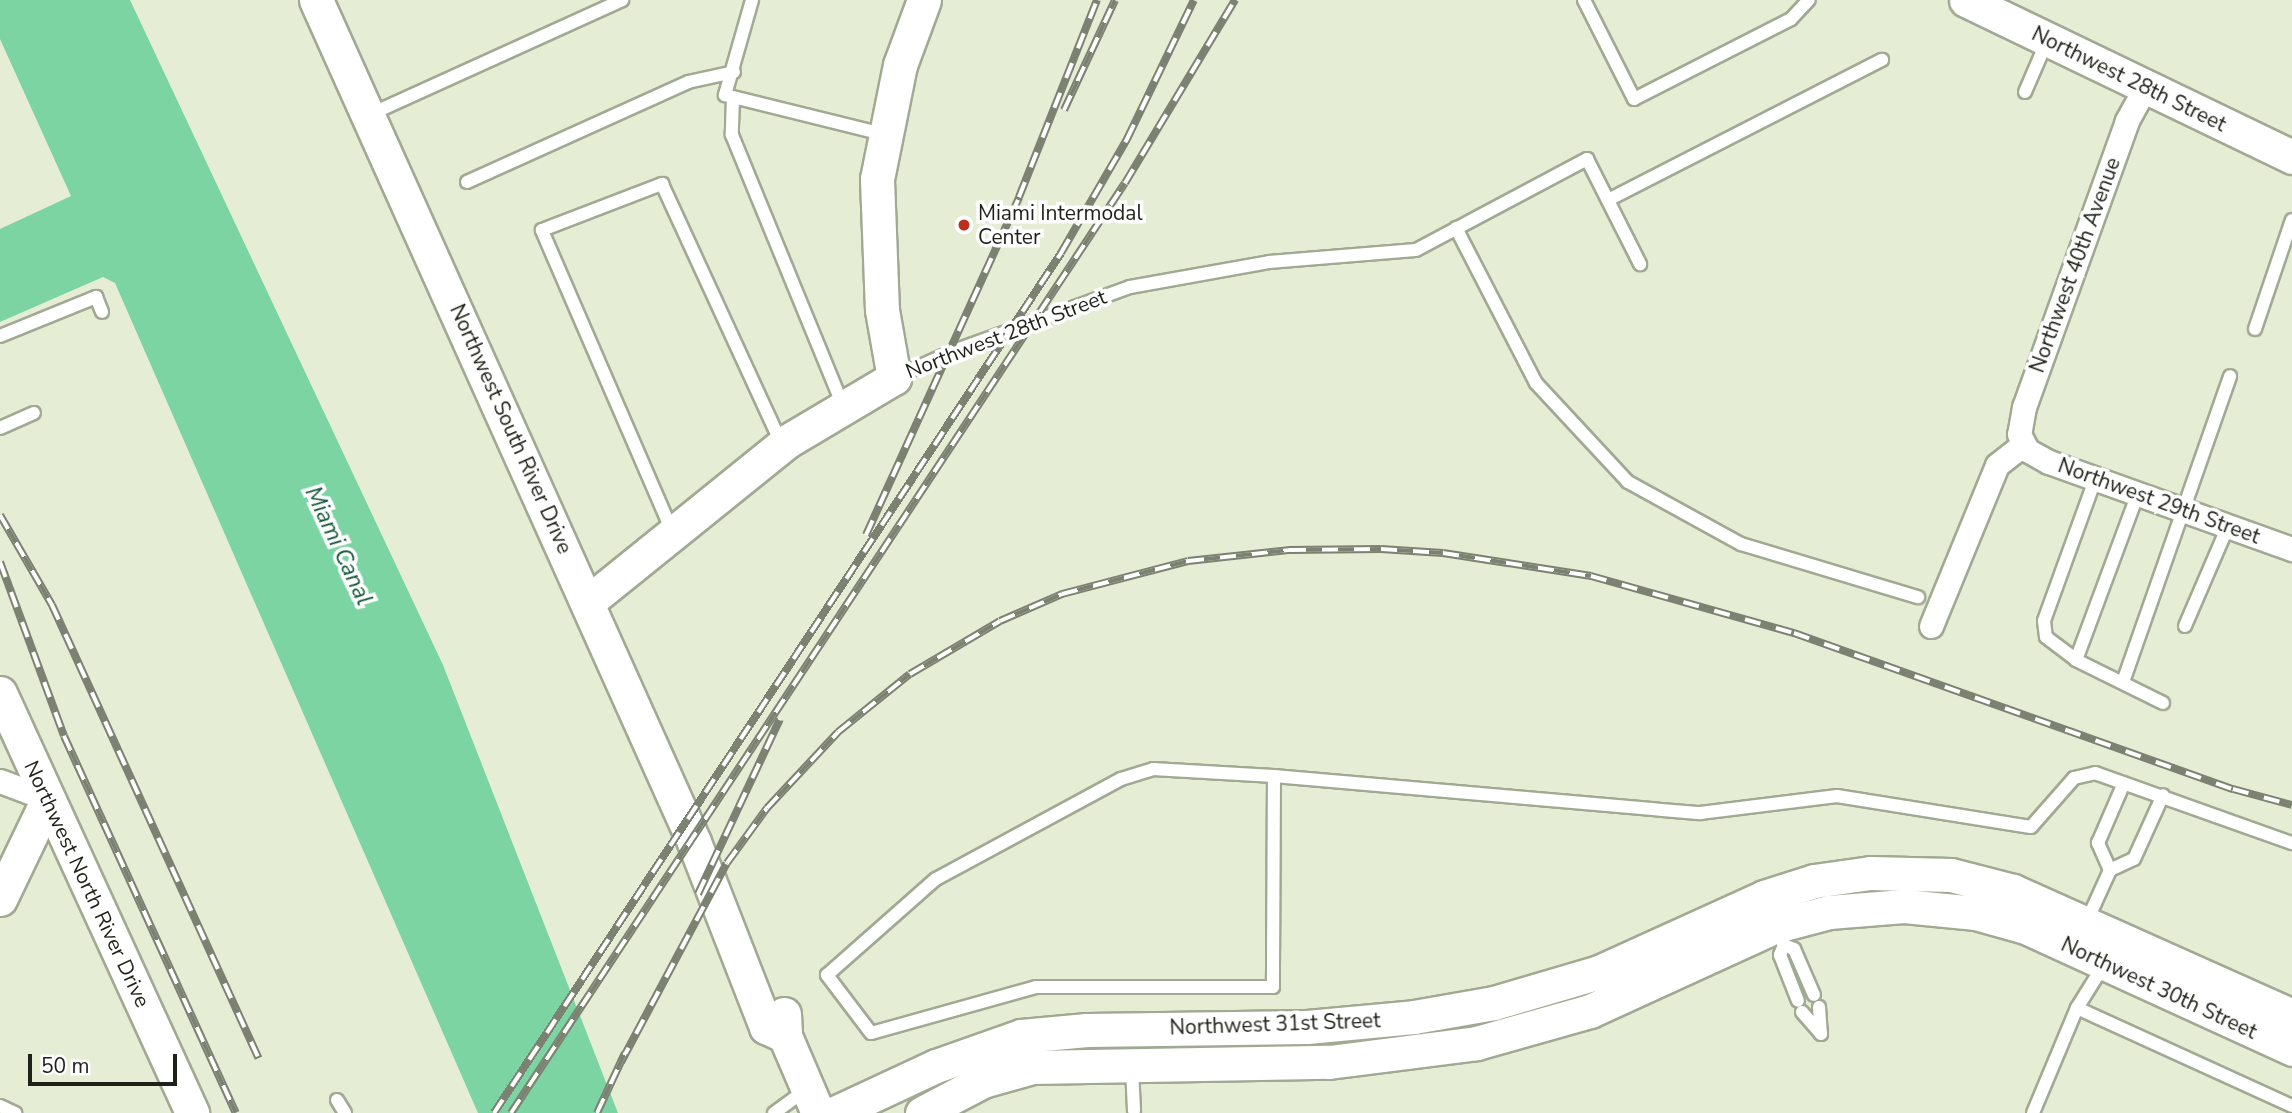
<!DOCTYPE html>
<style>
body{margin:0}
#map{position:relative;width:2292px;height:1113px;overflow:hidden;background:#e5edd5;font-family:"Nunito Sans",sans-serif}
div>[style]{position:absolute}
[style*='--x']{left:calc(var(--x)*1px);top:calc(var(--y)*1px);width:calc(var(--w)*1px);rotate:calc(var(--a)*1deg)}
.water>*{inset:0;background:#7cd4a3}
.roads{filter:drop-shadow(2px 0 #a1a992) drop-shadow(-2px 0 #a1a992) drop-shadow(0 2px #a1a992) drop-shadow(0 -2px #a1a992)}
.lane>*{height:12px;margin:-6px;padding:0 6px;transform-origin:6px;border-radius:6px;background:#fff}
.street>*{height:23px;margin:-11.5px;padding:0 11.5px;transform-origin:11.5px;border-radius:11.5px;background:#fff}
.secondary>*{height:33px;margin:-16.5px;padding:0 16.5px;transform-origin:16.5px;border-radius:16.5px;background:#fff}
.rail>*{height:8px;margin-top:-4px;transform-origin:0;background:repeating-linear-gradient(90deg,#fff 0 16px,#7c8272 0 32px);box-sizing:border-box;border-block:2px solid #7c8272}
.dots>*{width:19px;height:19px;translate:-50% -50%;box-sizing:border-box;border:4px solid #fff;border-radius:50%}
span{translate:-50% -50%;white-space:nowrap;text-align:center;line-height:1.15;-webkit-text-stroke:7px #fff;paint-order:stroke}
.street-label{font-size:21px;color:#1e2118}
.poi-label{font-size:21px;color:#1e2118}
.left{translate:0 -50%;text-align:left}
.water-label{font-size:23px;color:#145738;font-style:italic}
.scale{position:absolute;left:28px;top:1054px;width:149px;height:32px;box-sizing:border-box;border:4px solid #1e2118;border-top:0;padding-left:9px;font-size:21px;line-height:24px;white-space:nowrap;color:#1e2118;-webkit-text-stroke:5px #fff;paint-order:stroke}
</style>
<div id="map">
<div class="water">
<div style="clip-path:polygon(0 0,130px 0,443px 665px,618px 1113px,478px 1113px,115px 283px,103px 277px,0 322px,0 229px,71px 196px,0 39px)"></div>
</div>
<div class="roads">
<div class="lane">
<div style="--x:752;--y:0;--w:99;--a:105.9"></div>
<div style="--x:725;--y:95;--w:163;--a:13.9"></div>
<div style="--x:1584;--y:0;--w:111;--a:63.2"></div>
<div style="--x:1634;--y:99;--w:176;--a:-27"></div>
<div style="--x:1791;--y:19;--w:26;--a:-47"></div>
<div style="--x:2025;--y:92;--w:56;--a:-66.7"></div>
<div style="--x:733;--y:98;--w:37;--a:92"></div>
<div style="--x:732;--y:135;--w:292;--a:67.7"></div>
<div style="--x:371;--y:114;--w:276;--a:-24.4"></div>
<div style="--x:467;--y:182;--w:243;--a:-24.3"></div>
<div style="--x:688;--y:82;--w:47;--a:-12.3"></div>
<div style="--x:1608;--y:200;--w:308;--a:-27.1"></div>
<div style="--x:1456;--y:228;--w:174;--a:62.7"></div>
<div style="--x:1536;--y:383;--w:135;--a:47.1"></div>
<div style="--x:1628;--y:482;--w:129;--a:28.8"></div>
<div style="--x:1741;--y:544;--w:185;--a:16.7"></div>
<div style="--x:2255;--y:329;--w:115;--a:-71.3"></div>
<div style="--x:0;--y:336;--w:104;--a:-22.1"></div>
<div style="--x:96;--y:297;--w:16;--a:68"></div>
<div style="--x:894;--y:378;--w:63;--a:-24.5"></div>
<div style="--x:951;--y:352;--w:190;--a:-20"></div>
<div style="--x:1130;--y:287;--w:141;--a:-10.2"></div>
<div style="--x:1269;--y:262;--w:147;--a:-4.7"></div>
<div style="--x:1416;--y:250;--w:194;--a:-28"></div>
<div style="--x:1587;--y:159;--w:118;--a:63.2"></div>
<div style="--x:0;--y:428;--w:37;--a:-24"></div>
<div style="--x:2096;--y:477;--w:153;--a:109.9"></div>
<div style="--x:2044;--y:621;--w:16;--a:83"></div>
<div style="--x:2046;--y:637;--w:38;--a:37"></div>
<div style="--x:2076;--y:660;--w:97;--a:26.3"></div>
<div style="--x:672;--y:531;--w:328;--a:-113.4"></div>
<div style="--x:542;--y:230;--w:129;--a:-21"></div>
<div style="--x:662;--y:184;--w:287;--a:65.3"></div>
<div style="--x:2185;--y:626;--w:109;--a:-66.7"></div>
<div style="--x:2076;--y:660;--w:178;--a:-69.6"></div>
<div style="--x:2123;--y:682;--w:324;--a:-70.7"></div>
<div style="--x:1274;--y:776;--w:211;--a:90.3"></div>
<div style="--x:1273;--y:987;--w:237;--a:180"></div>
<div style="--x:1036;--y:987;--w:171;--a:164.4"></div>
<div style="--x:871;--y:1033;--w:73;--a:-127.2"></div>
<div style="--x:827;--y:975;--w:145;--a:-41.4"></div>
<div style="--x:936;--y:879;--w:210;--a:-28.4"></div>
<div style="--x:1121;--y:779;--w:34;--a:-17"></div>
<div style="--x:1153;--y:769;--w:121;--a:3.3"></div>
<div style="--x:1274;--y:776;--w:428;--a:5"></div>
<div style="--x:1700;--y:813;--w:138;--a:-7.1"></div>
<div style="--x:1837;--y:796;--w:196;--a:9.1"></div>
<div style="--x:2031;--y:827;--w:65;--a:-48.7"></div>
<div style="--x:2074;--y:778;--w:22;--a:-13"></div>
<div style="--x:2095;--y:773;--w:209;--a:19.6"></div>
<div style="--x:2110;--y:870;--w:30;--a:-114"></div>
<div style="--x:2098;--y:843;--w:65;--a:-66.6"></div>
<div style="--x:2086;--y:923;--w:58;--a:-65.6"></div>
<div style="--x:2110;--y:870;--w:26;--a:-25"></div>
<div style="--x:2134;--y:859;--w:70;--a:-65.6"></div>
<div style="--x:1776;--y:927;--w:20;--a:66"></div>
<div style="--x:1784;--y:945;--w:11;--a:22"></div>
<div style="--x:1794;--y:949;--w:50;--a:66.5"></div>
<div style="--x:1784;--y:945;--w:11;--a:112"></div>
<div style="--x:1780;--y:955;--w:49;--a:68.6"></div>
<div style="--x:1819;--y:1007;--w:27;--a:86"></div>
<div style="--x:2077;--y:1008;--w:236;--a:24.5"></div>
<div style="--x:1802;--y:1012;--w:29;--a:49"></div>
<div style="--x:1132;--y:1068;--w:43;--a:87.3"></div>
<div style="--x:337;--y:1100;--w:15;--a:58"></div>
<div style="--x:0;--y:1106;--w:17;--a:25"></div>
<div style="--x:774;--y:1113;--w:41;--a:-36"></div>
<div style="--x:2033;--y:1113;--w:114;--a:-67.3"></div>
<div style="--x:2077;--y:1008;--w:53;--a:-58.1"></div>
</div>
<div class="street">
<div style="--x:2145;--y:88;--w:38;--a:119"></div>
<div style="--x:2127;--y:121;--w:304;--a:109.8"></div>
<div style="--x:2024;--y:407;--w:27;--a:100"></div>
<div style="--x:2019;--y:434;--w:18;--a:63"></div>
<div style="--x:2027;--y:450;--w:25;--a:29"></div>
<div style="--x:2049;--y:462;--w:258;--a:19.7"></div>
<div style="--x:1931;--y:626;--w:174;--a:-67.7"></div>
<div style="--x:1997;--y:465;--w:33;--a:-38"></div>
<div style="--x:0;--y:781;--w:51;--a:20.6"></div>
</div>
<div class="secondary">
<div style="--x:316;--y:0;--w:923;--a:65.82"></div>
<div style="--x:694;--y:842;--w:199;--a:68.7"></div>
<div style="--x:766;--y:1027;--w:21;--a:25"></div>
<div style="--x:1966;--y:0;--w:362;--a:25.7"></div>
<div style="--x:588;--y:602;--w:255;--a:-38.9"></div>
<div style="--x:786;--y:442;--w:126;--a:-30.7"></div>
<div style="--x:894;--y:378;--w:69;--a:-100"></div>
<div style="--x:882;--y:310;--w:131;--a:-92.2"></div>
<div style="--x:877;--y:179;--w:116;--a:-78.6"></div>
<div style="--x:900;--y:65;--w:69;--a:-69.7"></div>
<div style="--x:0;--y:693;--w:462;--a:65.4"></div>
<div style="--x:0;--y:899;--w:111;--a:-64.4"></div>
<div style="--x:784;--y:1014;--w:22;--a:87"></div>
<div style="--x:785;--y:1036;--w:84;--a:66.8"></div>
<div style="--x:835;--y:1113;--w:111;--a:-25"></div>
<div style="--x:936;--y:1066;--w:90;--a:-19.4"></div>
<div style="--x:1021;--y:1036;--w:66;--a:-5.2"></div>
<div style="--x:1087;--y:1030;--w:220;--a:-0.8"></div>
<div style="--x:1307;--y:1027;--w:107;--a:-5.3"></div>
<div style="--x:1414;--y:1017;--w:81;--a:-9.9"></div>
<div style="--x:1494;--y:1003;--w:109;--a:-16.4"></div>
<div style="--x:1599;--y:972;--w:181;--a:-24.4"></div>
<div style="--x:1764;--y:897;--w:52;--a:-17.7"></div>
<div style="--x:1814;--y:881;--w:57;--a:-8.1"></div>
<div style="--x:1870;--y:873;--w:81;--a:1.4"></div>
<div style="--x:1951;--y:875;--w:64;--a:14.5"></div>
<div style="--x:2013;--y:891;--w:306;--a:24.1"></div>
<div style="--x:922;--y:1113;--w:69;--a:-27.7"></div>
<div style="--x:983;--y:1081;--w:51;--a:-15.9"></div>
<div style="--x:1032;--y:1067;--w:297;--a:-1"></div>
<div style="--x:1329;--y:1062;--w:149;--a:-7.3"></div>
<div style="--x:1477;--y:1043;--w:117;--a:-15.8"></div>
<div style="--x:1590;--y:1011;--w:205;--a:-24.6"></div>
<div style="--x:1776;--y:926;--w:55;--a:-14.8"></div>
<div style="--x:1829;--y:912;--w:75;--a:-4.6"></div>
<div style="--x:1904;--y:906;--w:72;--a:5.6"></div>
<div style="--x:1976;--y:913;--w:52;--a:15.6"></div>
<div style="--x:2026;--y:927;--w:293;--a:24.6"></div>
</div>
</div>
<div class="rail">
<div style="--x:1064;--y:110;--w:121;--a:-65.1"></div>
<div style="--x:0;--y:515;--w:104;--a:60"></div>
<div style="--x:52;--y:605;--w:498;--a:65.5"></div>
<div style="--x:866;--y:535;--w:371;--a:-65.6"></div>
<div style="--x:1019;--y:197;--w:212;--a:-68.4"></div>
<div style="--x:0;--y:562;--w:185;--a:69.8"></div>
<div style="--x:64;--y:736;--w:414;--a:65.5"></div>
<div style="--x:698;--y:894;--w:193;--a:-64.9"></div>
<div style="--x:621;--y:1062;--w:225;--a:-62"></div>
<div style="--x:727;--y:863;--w:68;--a:-54"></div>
<div style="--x:767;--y:808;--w:104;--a:-46.9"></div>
<div style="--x:838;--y:732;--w:92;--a:-38.9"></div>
<div style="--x:910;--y:674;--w:104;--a:-30.5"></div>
<div style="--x:1000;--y:621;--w:68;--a:-23.5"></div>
<div style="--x:1062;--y:594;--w:130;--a:-14.7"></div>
<div style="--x:1188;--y:561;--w:103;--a:-6.2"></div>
<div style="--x:1290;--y:550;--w:91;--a:-0.6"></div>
<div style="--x:1381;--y:549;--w:62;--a:3.7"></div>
<div style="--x:1443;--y:553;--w:150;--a:8.8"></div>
<div style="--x:1591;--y:576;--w:211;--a:15.7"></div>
<div style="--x:1794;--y:633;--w:466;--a:19.6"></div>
<div style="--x:2233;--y:789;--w:61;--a:15.2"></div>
<div style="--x:494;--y:1113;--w:1030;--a:-56.6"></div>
<div style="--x:1061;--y:253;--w:132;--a:-59.9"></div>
<div style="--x:1127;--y:139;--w:154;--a:-64.3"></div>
<div style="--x:511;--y:1113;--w:1114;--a:-56.57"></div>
<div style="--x:1125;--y:183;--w:214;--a:-59"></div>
<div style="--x:597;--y:1113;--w:66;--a:-65"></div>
</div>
<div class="dots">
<div style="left:964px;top:225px;background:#bc2f1a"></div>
</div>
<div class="street-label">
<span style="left:2129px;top:79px;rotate:26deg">Northwest 28th Street</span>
<span style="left:2075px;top:265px;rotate:-70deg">Northwest 40th Avenue</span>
<span style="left:1006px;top:334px;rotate:-21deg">Northwest 28th Street</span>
<span style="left:511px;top:429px;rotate:66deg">Northwest South River Drive</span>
<span style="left:2159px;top:501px;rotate:20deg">Northwest 29th Street</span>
<span style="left:87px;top:884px;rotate:65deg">Northwest North River Drive</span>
<span style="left:2159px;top:988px;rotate:25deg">Northwest 30th Street</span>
<span style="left:1275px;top:1024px;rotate:-2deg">Northwest 31st Street</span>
</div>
<div class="poi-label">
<span class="left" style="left:978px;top:225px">Miami Intermodal<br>Center</span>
</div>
<div class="water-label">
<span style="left:338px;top:546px;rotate:65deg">Miami Canal</span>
</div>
<div class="scale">50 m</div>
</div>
